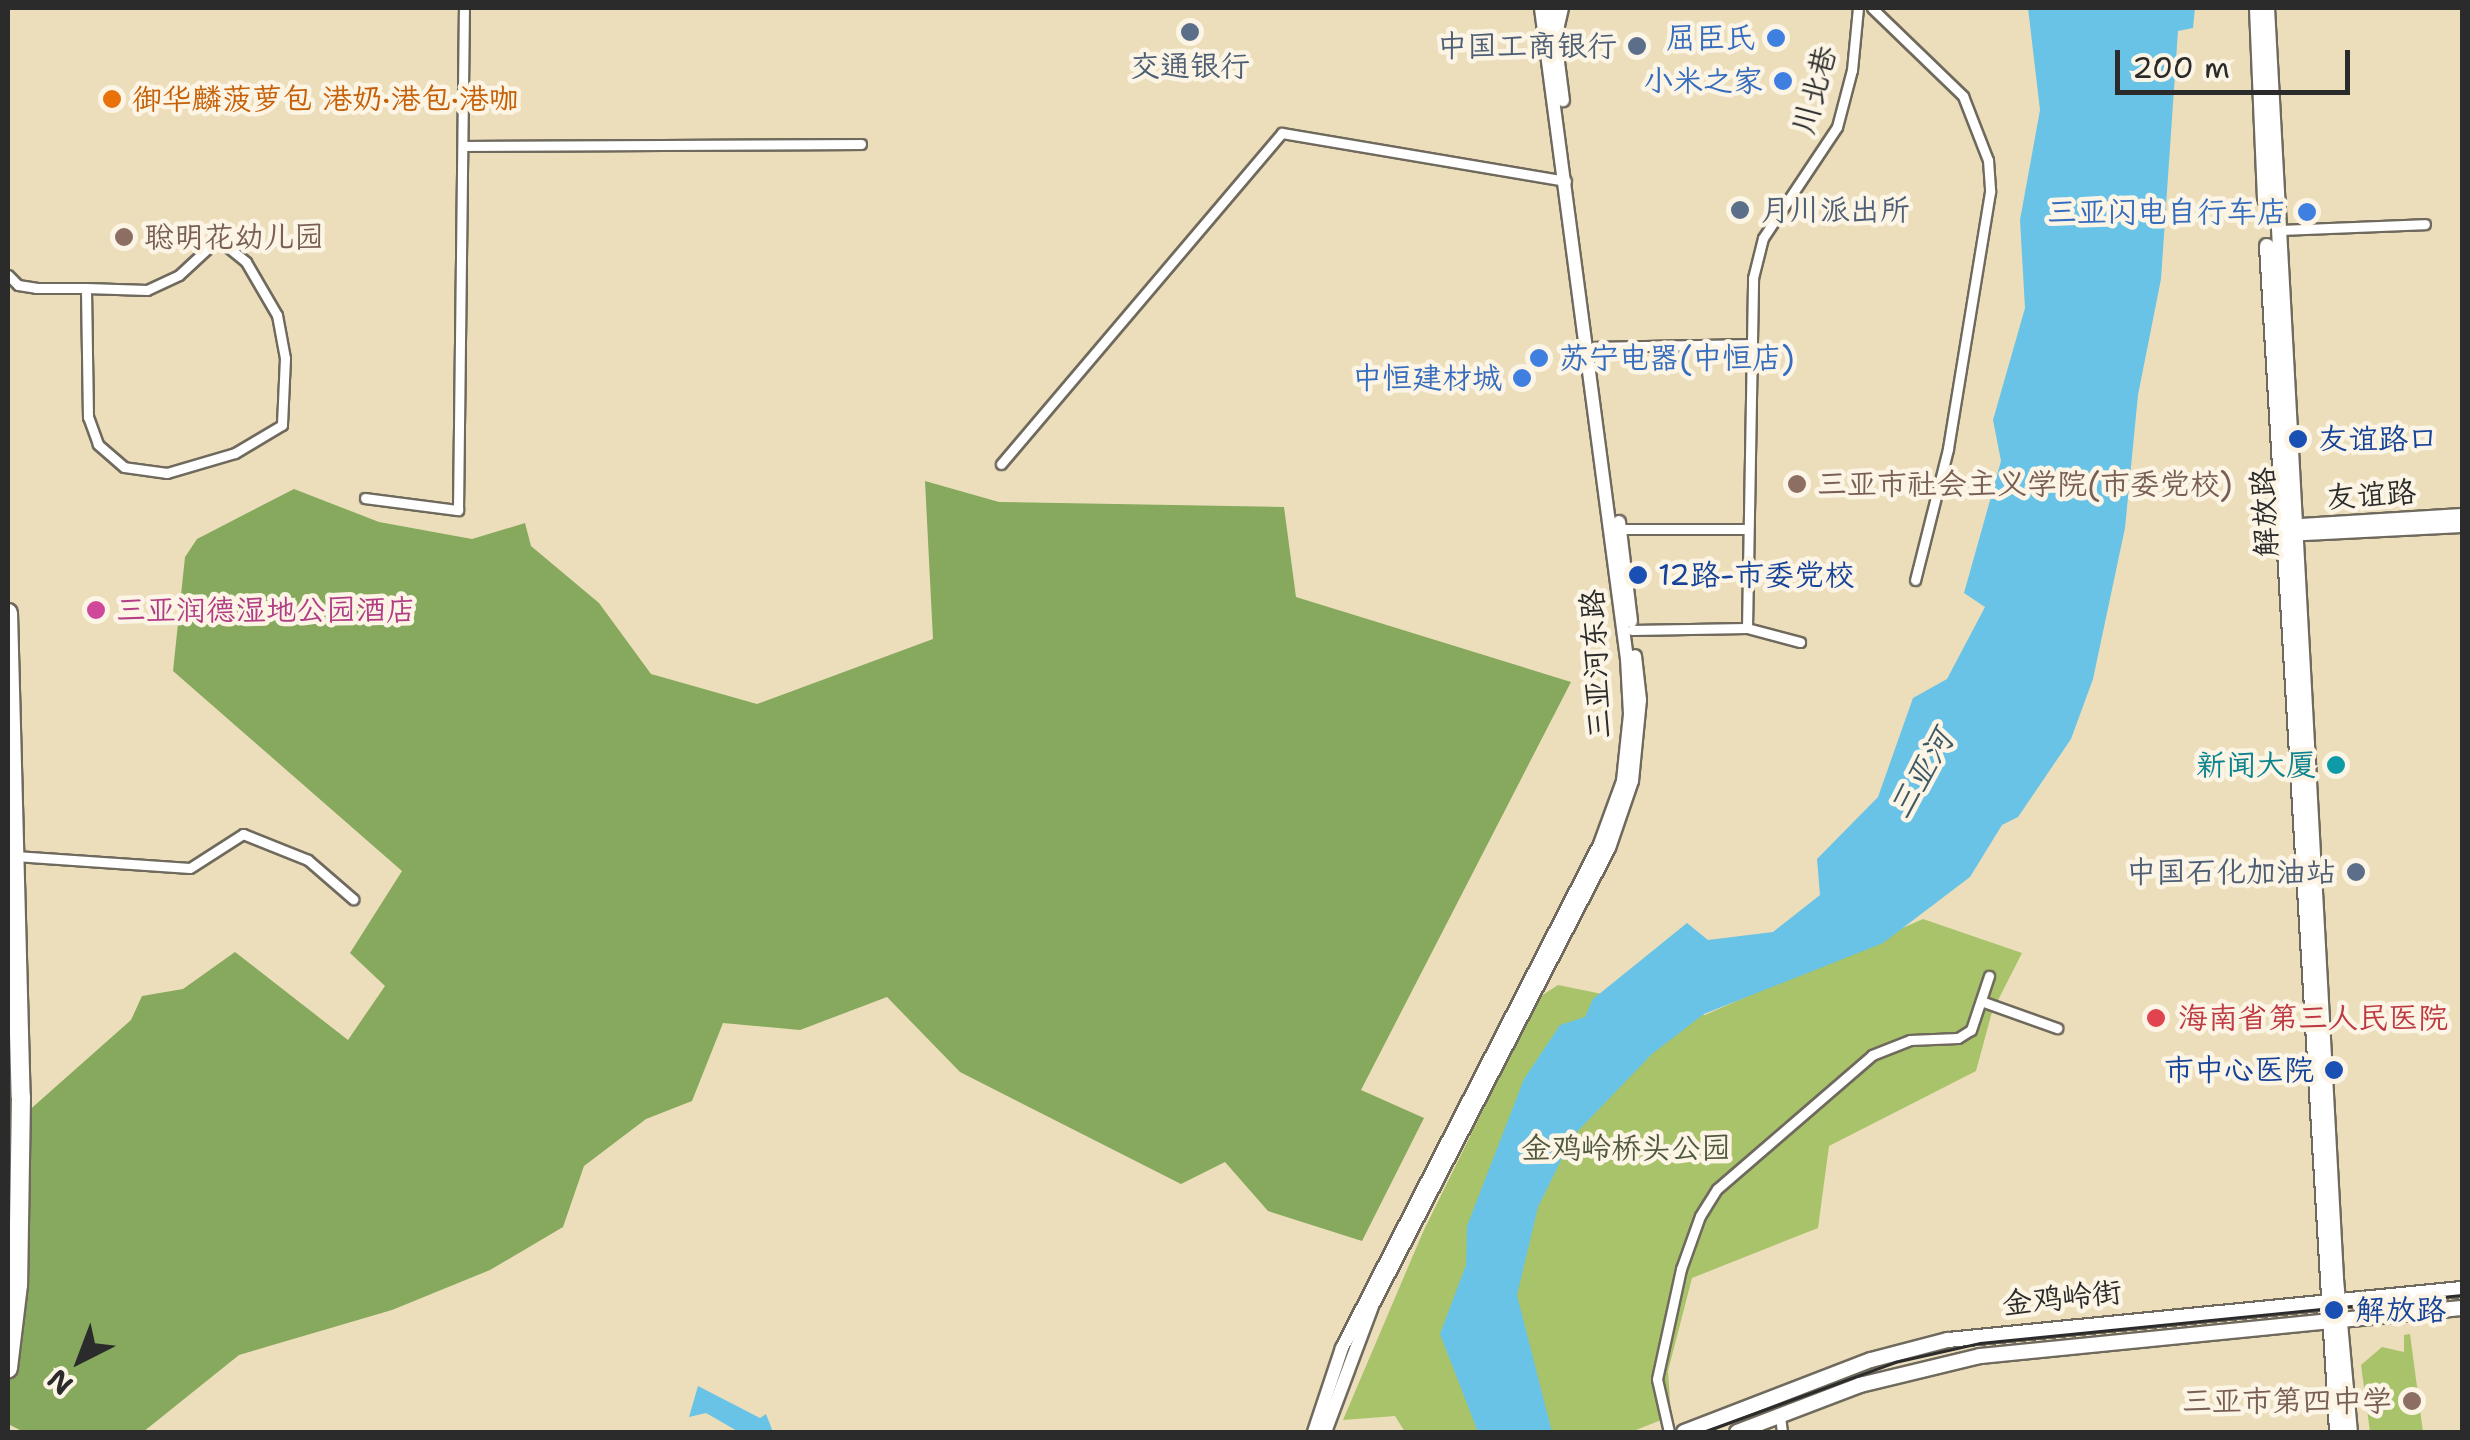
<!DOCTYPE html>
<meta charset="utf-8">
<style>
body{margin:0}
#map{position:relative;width:2470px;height:1440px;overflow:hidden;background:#ecdebb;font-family:"Shantell Sans","LXGW WenKai TC",sans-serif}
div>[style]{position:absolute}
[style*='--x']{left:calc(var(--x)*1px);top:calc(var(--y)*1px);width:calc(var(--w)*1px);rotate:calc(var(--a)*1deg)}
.green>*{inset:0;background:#a8c36a}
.forest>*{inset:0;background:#86a95e}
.water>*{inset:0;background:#69c3e6}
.roads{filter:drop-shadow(2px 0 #6f6a5d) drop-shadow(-2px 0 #6f6a5d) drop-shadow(0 2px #6f6a5d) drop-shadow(0 -2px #6f6a5d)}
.street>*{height:9px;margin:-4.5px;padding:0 4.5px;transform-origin:4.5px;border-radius:4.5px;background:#fff}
.secondary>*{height:12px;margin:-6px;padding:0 6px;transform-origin:6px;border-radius:6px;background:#fff}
.primary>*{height:14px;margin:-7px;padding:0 7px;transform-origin:7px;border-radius:7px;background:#fff}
.highway>*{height:18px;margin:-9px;padding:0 9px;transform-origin:9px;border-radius:9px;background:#fff}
.tram>*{height:2.5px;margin:-1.25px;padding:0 1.25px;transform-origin:1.25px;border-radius:1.25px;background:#2b2b2b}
.dots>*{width:28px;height:28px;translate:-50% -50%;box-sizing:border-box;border:5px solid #fcf5e5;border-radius:50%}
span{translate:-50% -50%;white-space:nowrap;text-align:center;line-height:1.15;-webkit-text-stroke:9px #fcf5e5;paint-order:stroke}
.shop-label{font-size:30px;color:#366cbe}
.right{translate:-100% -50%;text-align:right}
.left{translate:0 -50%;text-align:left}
.service-label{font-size:30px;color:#4e5e75}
.street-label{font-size:30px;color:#2b2b2b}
.food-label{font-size:30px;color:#c56008}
.education-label{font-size:30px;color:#785e54}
.transit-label{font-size:30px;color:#164399}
.hotel-label{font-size:30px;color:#b23c85}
.culture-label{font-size:30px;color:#0d838f}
.health-label{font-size:30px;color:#be3a42}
.park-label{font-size:30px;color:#50593e}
.water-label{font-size:32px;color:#3e5963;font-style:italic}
.frame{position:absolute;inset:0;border:10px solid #2b2b2b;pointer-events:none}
.north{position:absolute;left:30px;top:1310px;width:100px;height:100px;-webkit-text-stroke:8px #fcf5e5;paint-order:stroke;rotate:222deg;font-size:28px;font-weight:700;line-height:40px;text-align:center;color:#2b2b2b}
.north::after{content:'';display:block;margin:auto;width:35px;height:45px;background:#2b2b2b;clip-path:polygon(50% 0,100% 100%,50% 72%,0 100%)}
.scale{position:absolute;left:2115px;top:50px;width:235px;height:45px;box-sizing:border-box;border:5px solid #2b2b2b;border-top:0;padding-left:12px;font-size:30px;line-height:35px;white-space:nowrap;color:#2b2b2b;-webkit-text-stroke:8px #fcf5e5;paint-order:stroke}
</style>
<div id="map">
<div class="green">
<div style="clip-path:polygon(1923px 919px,2022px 953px,1992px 1012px,1976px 1071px,1829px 1146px,1818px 1228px,1692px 1278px,1668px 1371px,1671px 1416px,1631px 1432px,1405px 1432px,1395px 1416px,1343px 1420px,1423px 1232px,1538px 998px,1558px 985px,1705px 1015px)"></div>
<div style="clip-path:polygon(2410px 1334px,2423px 1432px,2370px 1432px,2361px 1365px,2382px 1347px,2404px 1352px,2404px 1335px)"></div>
</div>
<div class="forest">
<div style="clip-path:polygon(925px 481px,999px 502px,1284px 507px,1296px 597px,1571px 682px,1361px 1090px,1424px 1118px,1362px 1241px,1268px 1211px,1225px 1162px,1181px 1184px,960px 1072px,887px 997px,800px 1030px,723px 1023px,692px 1101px,646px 1119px,584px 1166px,563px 1227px,490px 1270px,392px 1310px,239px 1355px,143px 1432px,24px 1432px,8px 1424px,8px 1129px,131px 1020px,142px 996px,183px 989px,235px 952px,348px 1040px,385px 986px,350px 953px,402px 871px,173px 671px,185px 557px,197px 539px,294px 489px,379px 522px,472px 539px,525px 523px,531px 546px,599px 603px,651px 674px,757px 704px,933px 639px)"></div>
</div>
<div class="water">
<div style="clip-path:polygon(2028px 8px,2195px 8px,2193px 28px,2178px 31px,2161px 279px,2138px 395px,2125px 528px,2093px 679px,2071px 739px,2018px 817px,2002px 825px,1970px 877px,1883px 943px,1704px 1014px,1652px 1054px,1573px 1136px,1538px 1207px,1517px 1295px,1552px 1432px,1478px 1432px,1440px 1334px,1466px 1265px,1467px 1226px,1524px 1079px,1560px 1025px,1585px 1017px,1593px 999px,1687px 923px,1708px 940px,1773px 932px,1820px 895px,1817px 859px,1878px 797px,1913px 698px,1947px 679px,1985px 607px,1964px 593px,2001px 461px,1993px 420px,2025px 308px,2020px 220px,2040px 110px)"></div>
<div style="clip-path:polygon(698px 1386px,760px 1418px,766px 1414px,773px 1432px,739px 1432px,706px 1413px,689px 1417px)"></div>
</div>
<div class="roads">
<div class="street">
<div style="--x:1872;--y:8;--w:127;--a:44"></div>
<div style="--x:1963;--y:96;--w:69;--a:68.7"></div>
<div style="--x:1988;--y:160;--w:32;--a:86"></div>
<div style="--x:1990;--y:192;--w:260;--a:99.3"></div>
<div style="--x:1948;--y:449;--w:135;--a:104.1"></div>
<div style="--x:464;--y:146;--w:397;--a:-0.3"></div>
<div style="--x:2278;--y:230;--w:147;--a:-2.3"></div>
<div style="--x:8;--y:275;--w:14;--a:45"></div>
<div style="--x:18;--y:285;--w:18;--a:9"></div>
<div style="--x:36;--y:288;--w:50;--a:0"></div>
<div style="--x:86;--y:288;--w:61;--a:1.9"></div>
<div style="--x:147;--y:290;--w:35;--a:-25"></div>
<div style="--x:179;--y:275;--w:53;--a:-42.7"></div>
<div style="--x:218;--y:239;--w:36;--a:39"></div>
<div style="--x:246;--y:262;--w:61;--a:59.7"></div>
<div style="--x:277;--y:315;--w:44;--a:79.5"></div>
<div style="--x:285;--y:358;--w:67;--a:92.6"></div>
<div style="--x:282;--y:425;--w:55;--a:149.2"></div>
<div style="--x:235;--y:453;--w:71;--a:163.6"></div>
<div style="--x:167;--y:473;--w:43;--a:-172.1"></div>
<div style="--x:124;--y:467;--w:35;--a:-139"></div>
<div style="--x:98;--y:444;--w:29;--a:-110"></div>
<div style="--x:88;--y:417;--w:129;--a:-90.9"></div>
<div style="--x:1594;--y:347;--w:156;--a:-1.1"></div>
<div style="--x:1001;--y:464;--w:434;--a:-49.7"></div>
<div style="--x:1282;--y:133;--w:288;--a:9.6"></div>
<div style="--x:365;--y:498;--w:94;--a:7.4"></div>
<div style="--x:458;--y:510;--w:502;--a:-89.32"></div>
<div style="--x:1620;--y:529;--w:127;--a:0"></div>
<div style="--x:1747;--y:628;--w:350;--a:-89"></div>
<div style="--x:1753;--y:278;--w:41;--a:-76"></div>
<div style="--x:1763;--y:238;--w:133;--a:-56.3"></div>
<div style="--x:1837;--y:127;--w:59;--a:-75.3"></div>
<div style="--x:1852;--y:70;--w:62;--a:-84.5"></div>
<div style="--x:1632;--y:630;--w:115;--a:-1"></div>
<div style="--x:1747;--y:628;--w:55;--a:14.8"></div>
<div style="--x:15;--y:856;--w:175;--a:3.9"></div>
<div style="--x:190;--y:868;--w:63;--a:-32.7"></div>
<div style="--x:243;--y:834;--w:70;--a:21.8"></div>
<div style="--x:308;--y:860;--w:60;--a:40.9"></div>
<div style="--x:1981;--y:1001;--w:81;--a:19.6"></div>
<div style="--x:1780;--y:1416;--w:16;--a:83"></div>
<div style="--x:1669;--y:1432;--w:54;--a:-102.8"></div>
<div style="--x:1657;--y:1379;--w:113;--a:-77.7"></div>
<div style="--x:1681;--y:1269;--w:56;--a:-70.3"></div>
<div style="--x:1700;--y:1216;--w:32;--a:-58"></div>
<div style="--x:1717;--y:1189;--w:205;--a:-40.8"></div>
<div style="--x:1872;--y:1055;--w:41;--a:-21.5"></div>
<div style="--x:1910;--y:1040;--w:48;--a:-2.4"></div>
<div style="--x:1958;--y:1038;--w:15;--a:-32"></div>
<div style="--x:1971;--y:1030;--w:57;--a:-71.6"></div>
</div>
<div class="secondary">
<div style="--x:1551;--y:8;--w:93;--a:82.6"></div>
<div style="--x:1619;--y:522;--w:100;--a:83.1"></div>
<div style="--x:2285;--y:526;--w:177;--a:-3.6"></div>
<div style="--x:2285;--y:535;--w:177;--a:-2.9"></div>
<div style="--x:1314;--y:1432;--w:89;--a:-71.6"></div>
<div style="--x:1342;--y:1348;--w:566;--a:-62.89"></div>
<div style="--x:1600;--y:844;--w:67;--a:-69.9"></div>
<div style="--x:1623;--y:781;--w:67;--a:-84"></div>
<div style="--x:1630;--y:714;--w:55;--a:-93.1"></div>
<div style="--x:1627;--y:659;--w:657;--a:-97.53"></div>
<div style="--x:1325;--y:1432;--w:134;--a:-69.5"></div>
<div style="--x:1372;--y:1306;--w:516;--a:-62.64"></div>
<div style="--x:1609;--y:848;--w:71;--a:-71.1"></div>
<div style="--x:1632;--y:781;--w:81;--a:-84.4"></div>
<div style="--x:1640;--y:700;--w:44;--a:-96.5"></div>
</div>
<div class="primary">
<div style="--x:2257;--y:8;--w:191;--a:87.6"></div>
<div style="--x:2267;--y:8;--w:1273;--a:86.89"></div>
<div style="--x:2336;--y:1279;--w:154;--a:84.8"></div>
<div style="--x:1555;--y:34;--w:27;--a:-77"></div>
<div style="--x:2267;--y:246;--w:1188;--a:86.62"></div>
<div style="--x:1684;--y:1432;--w:200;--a:-21.1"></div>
<div style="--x:1871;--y:1360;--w:80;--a:-14.6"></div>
<div style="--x:1948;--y:1340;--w:517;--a:-5.67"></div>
<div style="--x:1737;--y:1432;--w:132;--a:-20.9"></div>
<div style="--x:1860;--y:1385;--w:123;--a:-13.6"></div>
<div style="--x:1980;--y:1356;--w:484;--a:-5.7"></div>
</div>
<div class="highway">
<div style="--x:8;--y:613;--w:484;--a:88.5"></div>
<div style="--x:21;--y:1097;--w:188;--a:90.9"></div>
<div style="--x:18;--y:1285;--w:84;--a:96.9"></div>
</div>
</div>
<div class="tram">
<div style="--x:1703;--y:1432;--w:204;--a:-20"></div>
<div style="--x:1895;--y:1362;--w:87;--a:-12.6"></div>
<div style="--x:1980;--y:1343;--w:484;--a:-5.7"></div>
</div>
<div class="dots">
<div style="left:1190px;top:32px;background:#5c6f8a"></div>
<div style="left:1776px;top:38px;background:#3f7fe0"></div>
<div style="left:1637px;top:46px;background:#5c6f8a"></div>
<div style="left:1783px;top:81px;background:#3f7fe0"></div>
<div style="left:112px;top:99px;background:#e8710a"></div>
<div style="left:1740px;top:210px;background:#5c6f8a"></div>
<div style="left:2307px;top:212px;background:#3f7fe0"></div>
<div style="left:124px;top:237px;background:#8d6e63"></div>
<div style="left:1539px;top:358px;background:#3f7fe0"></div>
<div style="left:1522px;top:378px;background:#3f7fe0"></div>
<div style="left:2298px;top:439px;background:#1a4fb4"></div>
<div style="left:1797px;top:484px;background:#8d6e63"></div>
<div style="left:1638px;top:575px;background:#1a4fb4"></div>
<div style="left:96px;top:610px;background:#d1479c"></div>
<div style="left:2336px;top:765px;background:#0f9aa8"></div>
<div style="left:2356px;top:872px;background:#5c6f8a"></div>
<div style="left:2156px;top:1018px;background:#e0444e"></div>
<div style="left:2334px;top:1070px;background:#1a4fb4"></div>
<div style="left:2334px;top:1310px;background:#1a4fb4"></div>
<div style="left:2412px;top:1401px;background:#8d6e63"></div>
</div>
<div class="shop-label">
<span class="right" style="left:1756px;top:38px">屈臣氏</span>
<span class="right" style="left:1763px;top:81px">小米之家</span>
<span class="right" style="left:2287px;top:212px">三亚闪电自行车店</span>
<span class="left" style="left:1559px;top:358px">苏宁电器(中恒店)</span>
<span class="right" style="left:1502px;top:378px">中恒建材城</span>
</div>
<div class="service-label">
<span class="right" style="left:1617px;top:46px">中国工商银行</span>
<span style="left:1190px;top:66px">交通银行</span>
<span class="left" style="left:1760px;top:210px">月川派出所</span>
<span class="right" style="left:2336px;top:872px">中国石化加油站</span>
</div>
<div class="street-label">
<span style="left:1815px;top:90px;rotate:-75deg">川北巷</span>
<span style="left:2371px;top:495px;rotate:-4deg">友谊路</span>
<span style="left:2265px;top:512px;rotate:-93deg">解放路</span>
<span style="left:1596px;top:664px;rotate:-93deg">三亚河东路</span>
<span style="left:2062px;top:1298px;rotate:-6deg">金鸡岭街</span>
</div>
<div class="food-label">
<span class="left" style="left:132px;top:99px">御华麟菠萝包 港奶·港包·港咖</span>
</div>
<div class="education-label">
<span class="left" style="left:144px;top:237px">聪明花幼儿园</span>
<span class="left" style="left:1817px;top:484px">三亚市社会主义学院(市委党校)</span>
<span class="right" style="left:2392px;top:1401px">三亚市第四中学</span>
</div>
<div class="transit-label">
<span class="left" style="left:2318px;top:439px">友谊路口</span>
<span class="left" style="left:1658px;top:575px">12路-市委党校</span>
<span class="right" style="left:2314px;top:1070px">市中心医院</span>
<span class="left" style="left:2356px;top:1310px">解放路</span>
</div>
<div class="hotel-label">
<span class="left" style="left:116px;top:610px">三亚润德湿地公园酒店</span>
</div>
<div class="culture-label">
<span class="right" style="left:2316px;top:765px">新闻大厦</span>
</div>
<div class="health-label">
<span class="left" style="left:2178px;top:1018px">海南省第三人民医院</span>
</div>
<div class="park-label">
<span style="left:1626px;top:1148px">金鸡岭桥头公园</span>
</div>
<div class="water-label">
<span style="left:1921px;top:774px;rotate:-60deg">三亚河</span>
</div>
<div class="frame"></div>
<div class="north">N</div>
<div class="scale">200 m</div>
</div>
